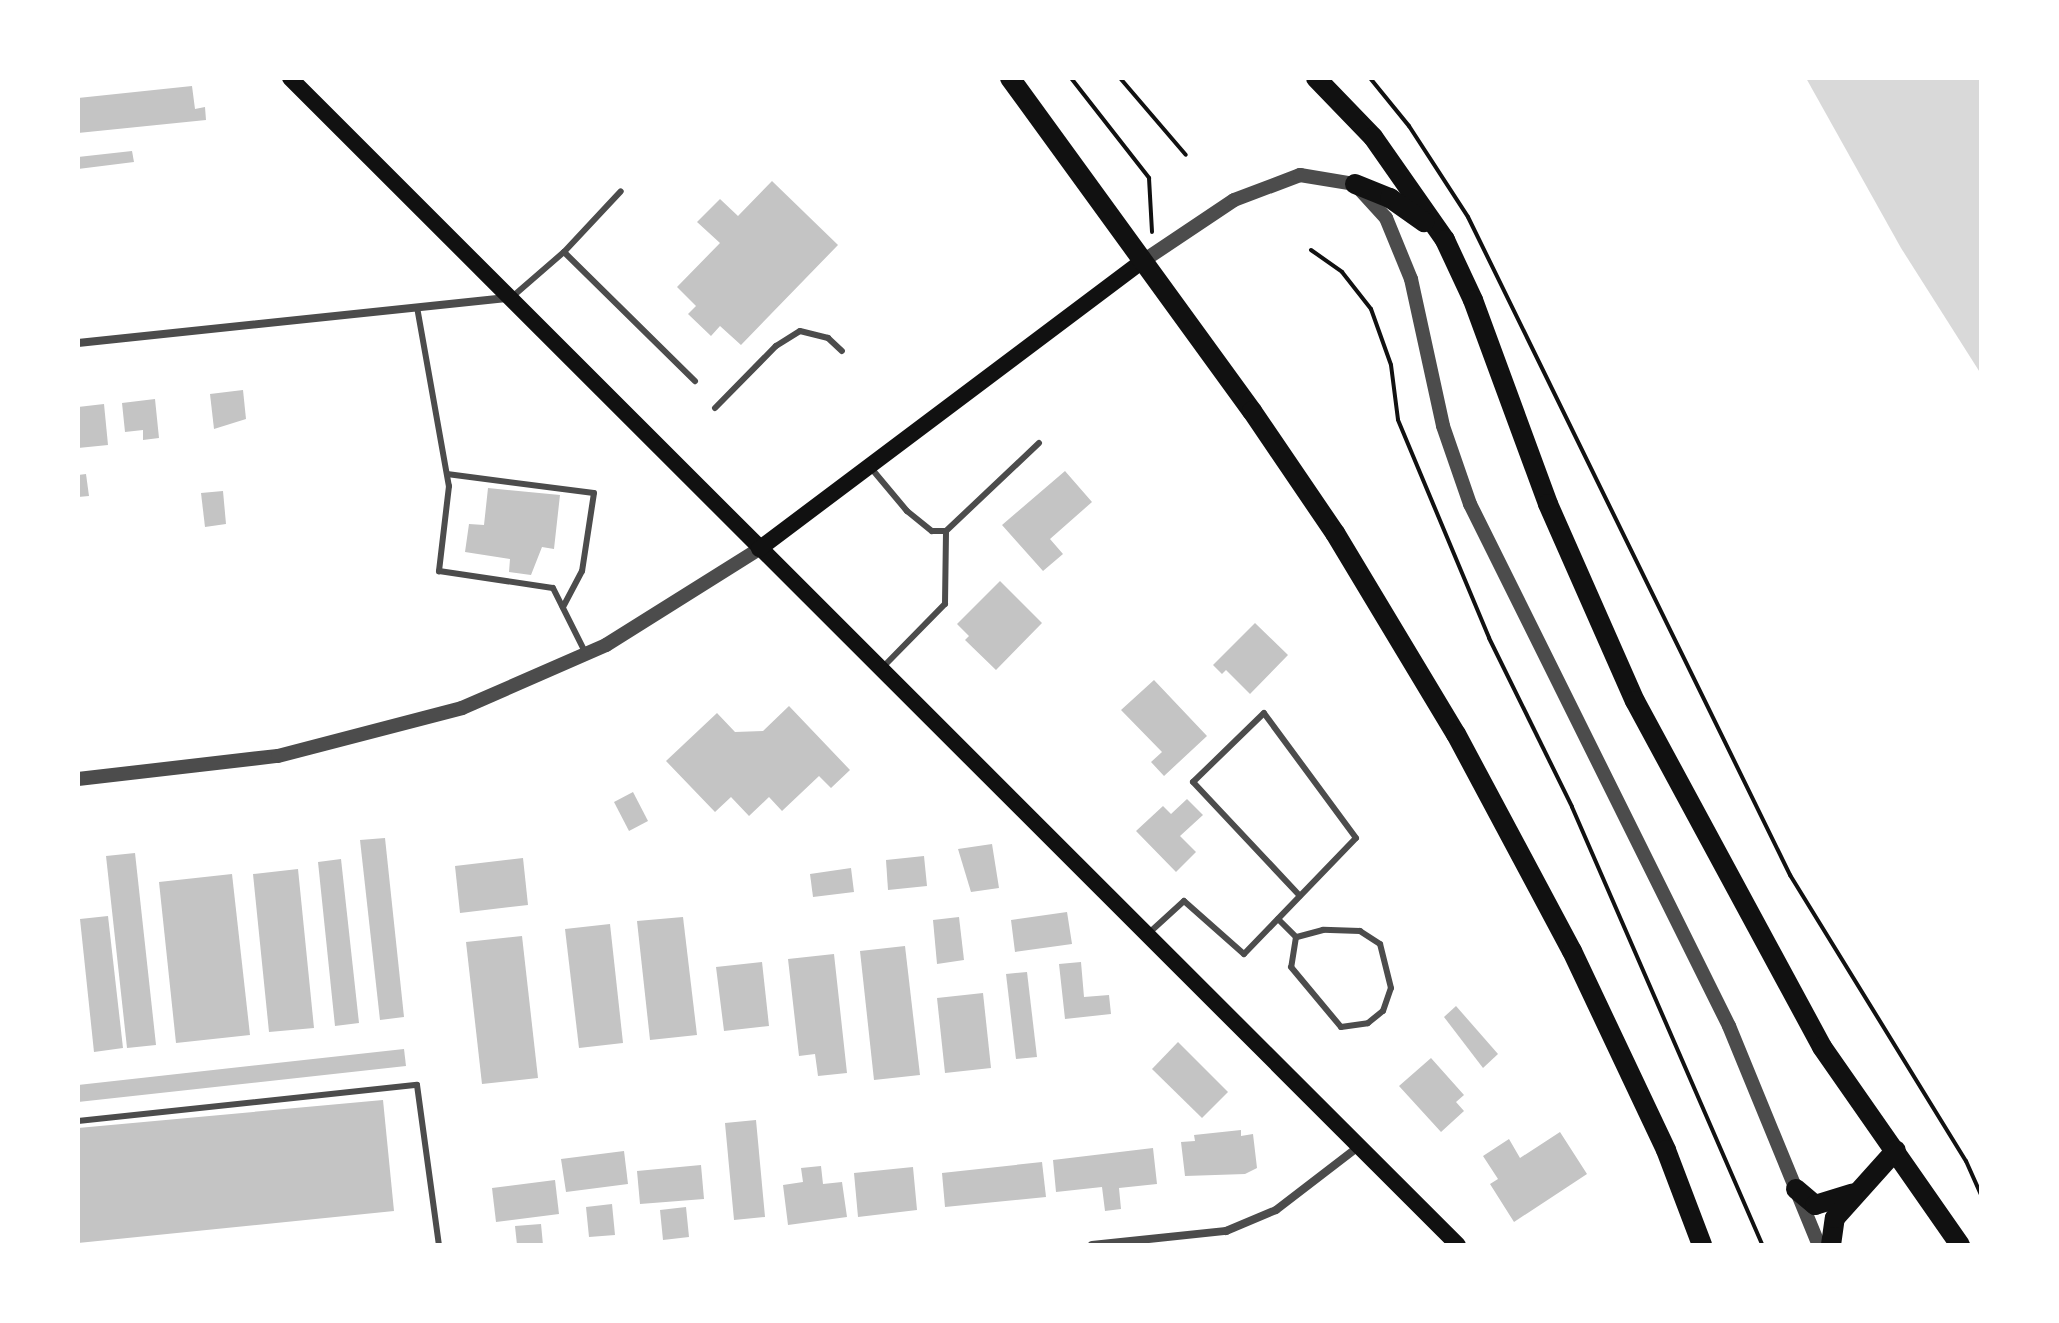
<!DOCTYPE html>
<style>
body{margin:0}
#map{position:relative;width:2059px;height:1323px;overflow:hidden;background:#fff;font-family:"Space Grotesk",sans-serif}
div>[style]{position:absolute}
[style*='--x']{left:calc(var(--x)*1px);top:calc(var(--y)*1px);width:calc(var(--w)*1px);rotate:calc(var(--a)*1deg)}
.water>*{inset:0;background:#d9d9d9}
.building>*{inset:0;background:#c4c4c4}
.path>*{height:4px;margin:-2px;padding:0 2px;transform-origin:2px;border-radius:2px;background:#111}
.service>*{height:6px;margin:-3px;padding:0 3px;transform-origin:3px;border-radius:3px;background:#4c4c4c}
.minor>*{height:8px;margin:-4px;padding:0 4px;transform-origin:4px;border-radius:4px;background:#4c4c4c}
.tertiary>*{height:14px;margin:-7px;padding:0 7px;transform-origin:7px;border-radius:7px;background:#4c4c4c}
.secondary>*{height:16px;margin:-8px;padding:0 8px;transform-origin:8px;border-radius:8px;background:#111}
.trunk>*{height:20px;margin:-10px;padding:0 10px;transform-origin:10px;border-radius:10px;background:#111}
span{translate:-50% -50%;white-space:nowrap;text-align:center;line-height:1.15;-webkit-text-stroke:6px #fff;paint-order:stroke}
.frame{position:absolute;inset:0;border:80px solid #fff;pointer-events:none}
</style>
<div id="map">
<div class="water">
<div style="clip-path:polygon(1806px 78px,1981px 78px,1981px 374px,1901px 248px)"></div>
</div>
<div class="building">
<div style="clip-path:polygon(192px 86px,195px 109px,205px 107px,206px 120px,78px 133px,78px 98px)"></div>
<div style="clip-path:polygon(132px 151px,134px 162px,78px 169px,78px 157px)"></div>
<div style="clip-path:polygon(772px 181px,838px 245px,741px 345px,720px 326px,711px 336px,688px 314px,696px 306px,677px 287px,720px 243px,697px 222px,720px 199px,738px 216px)"></div>
<div style="clip-path:polygon(243px 390px,246px 419px,214px 429px,210px 394px)"></div>
<div style="clip-path:polygon(155px 399px,159px 438px,143px 440px,143px 430px,125px 432px,122px 403px)"></div>
<div style="clip-path:polygon(104px 404px,108px 445px,78px 448px,78px 407px)"></div>
<div style="clip-path:polygon(1065px 471px,1092px 502px,1050px 539px,1063px 554px,1043px 571px,1002px 525px)"></div>
<div style="clip-path:polygon(86px 474px,89px 496px,78px 497px,78px 475px)"></div>
<div style="clip-path:polygon(488px 488px,560px 495px,554px 549px,542px 547px,531px 575px,509px 572px,510px 559px,465px 552px,469px 524px,484px 525px)"></div>
<div style="clip-path:polygon(223px 491px,226px 524px,205px 527px,201px 493px)"></div>
<div style="clip-path:polygon(1000px 581px,1042px 623px,996px 670px,965px 640px,969px 636px,957px 624px)"></div>
<div style="clip-path:polygon(1255px 623px,1288px 655px,1250px 694px,1226px 670px,1222px 674px,1213px 665px)"></div>
<div style="clip-path:polygon(1154px 680px,1207px 736px,1164px 776px,1151px 762px,1162px 752px,1121px 710px)"></div>
<div style="clip-path:polygon(789px 706px,850px 770px,831px 788px,819px 776px,782px 811px,769px 797px,749px 816px,731px 797px,715px 812px,666px 761px,717px 713px,735px 732px,763px 731px)"></div>
<div style="clip-path:polygon(633px 792px,648px 821px,629px 831px,614px 802px)"></div>
<div style="clip-path:polygon(1187px 799px,1203px 815px,1180px 836px,1196px 852px,1176px 872px,1136px 831px,1163px 806px,1171px 814px)"></div>
<div style="clip-path:polygon(385px 838px,404px 1017px,380px 1020px,360px 840px)"></div>
<div style="clip-path:polygon(992px 844px,999px 888px,971px 892px,958px 849px)"></div>
<div style="clip-path:polygon(135px 853px,156px 1045px,127px 1048px,106px 856px)"></div>
<div style="clip-path:polygon(924px 856px,927px 886px,888px 890px,886px 860px)"></div>
<div style="clip-path:polygon(523px 858px,528px 905px,460px 913px,455px 866px)"></div>
<div style="clip-path:polygon(341px 859px,359px 1023px,335px 1026px,318px 862px)"></div>
<div style="clip-path:polygon(851px 868px,854px 892px,813px 897px,810px 874px)"></div>
<div style="clip-path:polygon(298px 869px,314px 1028px,269px 1032px,253px 874px)"></div>
<div style="clip-path:polygon(232px 874px,250px 1035px,176px 1043px,159px 882px)"></div>
<div style="clip-path:polygon(1067px 912px,1072px 944px,1015px 952px,1011px 920px)"></div>
<div style="clip-path:polygon(108px 916px,123px 1048px,94px 1052px,80px 919px)"></div>
<div style="clip-path:polygon(683px 917px,697px 1035px,650px 1040px,637px 921px)"></div>
<div style="clip-path:polygon(959px 917px,964px 960px,937px 964px,933px 920px)"></div>
<div style="clip-path:polygon(610px 924px,623px 1043px,579px 1048px,565px 929px)"></div>
<div style="clip-path:polygon(522px 936px,538px 1078px,482px 1084px,466px 942px)"></div>
<div style="clip-path:polygon(905px 946px,920px 1075px,874px 1080px,860px 951px)"></div>
<div style="clip-path:polygon(834px 954px,847px 1073px,818px 1076px,815px 1054px,799px 1056px,788px 959px)"></div>
<div style="clip-path:polygon(762px 962px,769px 1026px,724px 1031px,716px 967px)"></div>
<div style="clip-path:polygon(1081px 962px,1084px 997px,1109px 995px,1111px 1014px,1065px 1019px,1059px 964px)"></div>
<div style="clip-path:polygon(1027px 972px,1037px 1057px,1016px 1059px,1006px 974px)"></div>
<div style="clip-path:polygon(983px 993px,991px 1068px,945px 1073px,937px 998px)"></div>
<div style="clip-path:polygon(1456px 1006px,1498px 1054px,1483px 1068px,1444px 1017px)"></div>
<div style="clip-path:polygon(1178px 1042px,1228px 1092px,1202px 1118px,1152px 1069px)"></div>
<div style="clip-path:polygon(404px 1049px,406px 1066px,78px 1102px,78px 1085px)"></div>
<div style="clip-path:polygon(1431px 1058px,1464px 1095px,1456px 1102px,1464px 1111px,1441px 1132px,1399px 1086px)"></div>
<div style="clip-path:polygon(383px 1100px,394px 1211px,78px 1243px,78px 1128px)"></div>
<div style="clip-path:polygon(756px 1120px,765px 1217px,734px 1220px,725px 1123px)"></div>
<div style="clip-path:polygon(1241px 1130px,1241px 1136px,1253px 1134px,1257px 1168px,1245px 1174px,1185px 1176px,1181px 1142px,1195px 1141px,1194px 1135px)"></div>
<div style="clip-path:polygon(1560px 1132px,1587px 1174px,1514px 1222px,1490px 1184px,1498px 1179px,1483px 1156px,1509px 1139px,1520px 1158px)"></div>
<div style="clip-path:polygon(1153px 1148px,1157px 1184px,1119px 1188px,1121px 1209px,1105px 1211px,1102px 1187px,1056px 1192px,1053px 1160px)"></div>
<div style="clip-path:polygon(624px 1151px,628px 1184px,566px 1192px,561px 1159px)"></div>
<div style="clip-path:polygon(1042px 1162px,1046px 1197px,945px 1207px,942px 1173px)"></div>
<div style="clip-path:polygon(701px 1165px,704px 1199px,640px 1204px,637px 1171px)"></div>
<div style="clip-path:polygon(821px 1166px,823px 1184px,842px 1182px,847px 1217px,788px 1225px,783px 1185px,803px 1182px,801px 1168px)"></div>
<div style="clip-path:polygon(913px 1167px,917px 1210px,858px 1217px,854px 1173px)"></div>
<div style="clip-path:polygon(555px 1180px,559px 1214px,496px 1222px,492px 1188px)"></div>
<div style="clip-path:polygon(612px 1204px,615px 1235px,589px 1237px,586px 1207px)"></div>
<div style="clip-path:polygon(686px 1207px,689px 1237px,663px 1240px,660px 1210px)"></div>
<div style="clip-path:polygon(541px 1224px,543px 1245px,517px 1245px,515px 1226px)"></div>
</div>
<div class="path">
<div style="--x:1071;--y:78;--w:127;--a:52"></div>
<div style="--x:1149;--y:178;--w:54;--a:86.8"></div>
<div style="--x:1120;--y:78;--w:101;--a:49.4"></div>
<div style="--x:1370;--y:78;--w:62;--a:50.9"></div>
<div style="--x:1409;--y:126;--w:108;--a:57"></div>
<div style="--x:1468;--y:217;--w:733;--a:63.92"></div>
<div style="--x:1790;--y:875;--w:336;--a:58.4"></div>
<div style="--x:1966;--y:1161;--w:36;--a:66"></div>
<div style="--x:1311;--y:250;--w:38;--a:35"></div>
<div style="--x:1342;--y:272;--w:47;--a:51.9"></div>
<div style="--x:1371;--y:309;--w:59;--a:70.3"></div>
<div style="--x:1391;--y:365;--w:55;--a:82.7"></div>
<div style="--x:1398;--y:420;--w:236;--a:67.3"></div>
<div style="--x:1489;--y:638;--w:188;--a:63.8"></div>
<div style="--x:1572;--y:807;--w:477;--a:66.5"></div>
</div>
<div class="service">
<div style="--x:564;--y:252;--w:83;--a:-46.9"></div>
<div style="--x:512;--y:297;--w:69;--a:-40.9"></div>
<div style="--x:564;--y:252;--w:184;--a:44.6"></div>
<div style="--x:417;--y:307;--w:182;--a:79.9"></div>
<div style="--x:449;--y:486;--w:86;--a:96.7"></div>
<div style="--x:439;--y:571;--w:115;--a:8.5"></div>
<div style="--x:553;--y:588;--w:72;--a:63.4"></div>
<div style="--x:715;--y:408;--w:87;--a:-45.5"></div>
<div style="--x:776;--y:346;--w:28;--a:-32"></div>
<div style="--x:800;--y:331;--w:29;--a:14"></div>
<div style="--x:828;--y:338;--w:19;--a:43"></div>
<div style="--x:871;--y:468;--w:56;--a:50.1"></div>
<div style="--x:907;--y:511;--w:32;--a:39"></div>
<div style="--x:932;--y:531;--w:14;--a:0"></div>
<div style="--x:946;--y:531;--w:128;--a:-43.4"></div>
<div style="--x:447;--y:474;--w:148;--a:7.4"></div>
<div style="--x:594;--y:493;--w:79;--a:98.7"></div>
<div style="--x:582;--y:571;--w:41;--a:117.8"></div>
<div style="--x:884;--y:666;--w:87;--a:-45.5"></div>
<div style="--x:945;--y:604;--w:73;--a:-89.2"></div>
<div style="--x:1278;--y:919;--w:25;--a:45"></div>
<div style="--x:1296;--y:937;--w:30;--a:99"></div>
<div style="--x:1291;--y:967;--w:78;--a:50.2"></div>
<div style="--x:1341;--y:1027;--w:27;--a:-8"></div>
<div style="--x:1368;--y:1023;--w:19;--a:-39"></div>
<div style="--x:1383;--y:1011;--w:24;--a:-71"></div>
<div style="--x:1391;--y:988;--w:45;--a:-104"></div>
<div style="--x:1380;--y:944;--w:24;--a:-147"></div>
<div style="--x:1360;--y:931;--w:37;--a:-178"></div>
<div style="--x:1323;--y:930;--w:28;--a:165"></div>
<div style="--x:1150;--y:932;--w:46;--a:-42.4"></div>
<div style="--x:1184;--y:901;--w:80;--a:41.5"></div>
<div style="--x:1244;--y:954;--w:161;--a:-46"></div>
<div style="--x:1356;--y:838;--w:155;--a:-126.4"></div>
<div style="--x:1264;--y:713;--w:99;--a:135.8"></div>
<div style="--x:1193;--y:782;--w:156;--a:46.8"></div>
<div style="--x:78;--y:1121;--w:341;--a:-6.1"></div>
<div style="--x:417;--y:1085;--w:162;--a:82.2"></div>
</div>
<div class="minor">
<div style="--x:78;--y:343;--w:431;--a:-6"></div>
<div style="--x:1092;--y:1245;--w:135;--a:-6"></div>
<div style="--x:1226;--y:1231;--w:54;--a:-22.8"></div>
<div style="--x:1276;--y:1210;--w:103;--a:-37.5"></div>
</div>
<div class="tertiary">
<div style="--x:1140;--y:263;--w:113;--a:-33.8"></div>
<div style="--x:1234;--y:200;--w:71;--a:-20.7"></div>
<div style="--x:1300;--y:175;--w:56;--a:9.3"></div>
<div style="--x:1355;--y:184;--w:46;--a:47.6"></div>
<div style="--x:1386;--y:218;--w:66;--a:67.7"></div>
<div style="--x:1411;--y:279;--w:150;--a:77.7"></div>
<div style="--x:1443;--y:426;--w:83;--a:70.9"></div>
<div style="--x:1470;--y:504;--w:583;--a:63.61"></div>
<div style="--x:1729;--y:1026;--w:237;--a:67.7"></div>
<div style="--x:78;--y:779;--w:201;--a:-6.6"></div>
<div style="--x:278;--y:756;--w:190;--a:-14.6"></div>
<div style="--x:462;--y:708;--w:157;--a:-23.6"></div>
<div style="--x:606;--y:645;--w:181;--a:-32.1"></div>
</div>
<div class="secondary">
<div style="--x:290;--y:78;--w:1651;--a:44.98"></div>
<div style="--x:759;--y:549;--w:476;--a:-36.9"></div>
</div>
<div class="trunk">
<div style="--x:1010;--y:78;--w:412;--a:54"></div>
<div style="--x:1252;--y:411;--w:148;--a:55.8"></div>
<div style="--x:1335;--y:533;--w:235;--a:59"></div>
<div style="--x:1456;--y:734;--w:246;--a:61.9"></div>
<div style="--x:1572;--y:951;--w:220;--a:64.7"></div>
<div style="--x:1666;--y:1150;--w:102;--a:69.2"></div>
<div style="--x:1316;--y:78;--w:82;--a:46"></div>
<div style="--x:1373;--y:137;--w:126;--a:55"></div>
<div style="--x:1445;--y:240;--w:66;--a:65"></div>
<div style="--x:1473;--y:300;--w:217;--a:69.8"></div>
<div style="--x:1548;--y:504;--w:215;--a:66.2"></div>
<div style="--x:1635;--y:701;--w:393;--a:61.6"></div>
<div style="--x:1822;--y:1047;--w:241;--a:55.1"></div>
<div style="--x:1355;--y:184;--w:38;--a:22"></div>
<div style="--x:1390;--y:198;--w:42;--a:35.2"></div>
<div style="--x:1796;--y:1189;--w:25;--a:40"></div>
<div style="--x:1815;--y:1205;--w:39;--a:-17"></div>
<div style="--x:1831;--y:1245;--w:27;--a:-82"></div>
<div style="--x:1835;--y:1218;--w:91;--a:-48.1"></div>
</div>
<div class="frame"></div>
</div>
